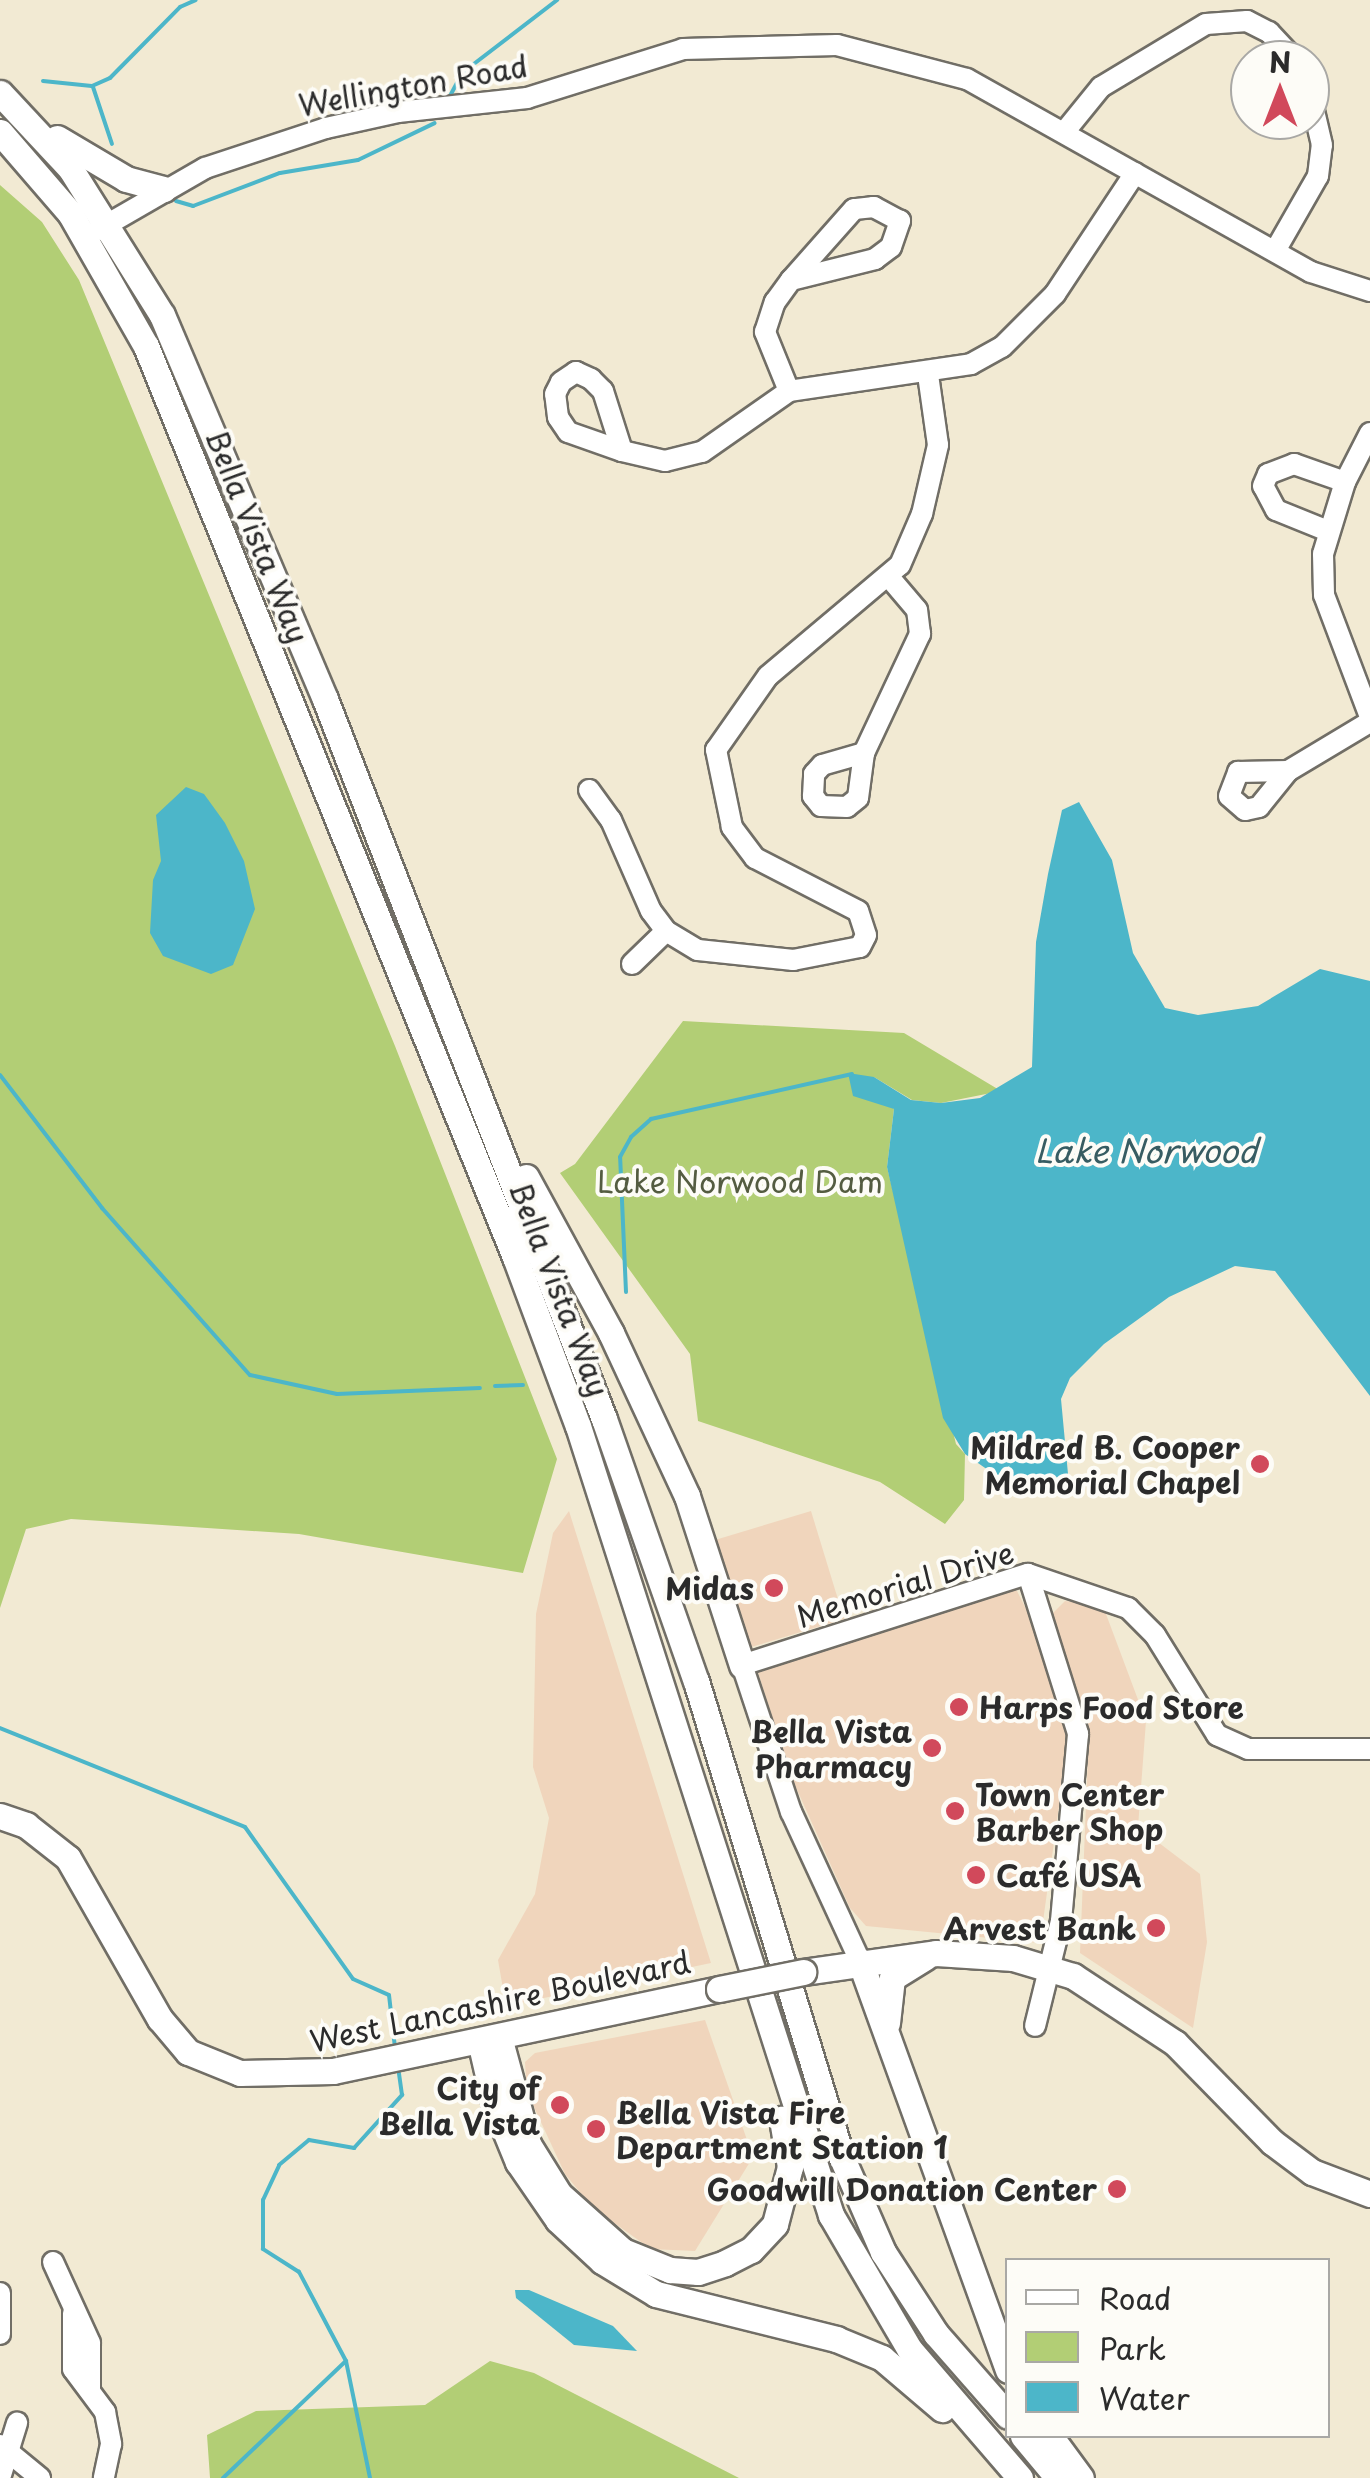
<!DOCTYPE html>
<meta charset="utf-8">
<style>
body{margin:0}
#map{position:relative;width:1370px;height:2478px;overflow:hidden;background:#f2ead3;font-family:"Playpen Sans",sans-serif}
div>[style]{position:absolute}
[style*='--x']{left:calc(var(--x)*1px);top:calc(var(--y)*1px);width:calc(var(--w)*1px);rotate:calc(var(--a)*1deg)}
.built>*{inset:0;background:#f0d5bc}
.green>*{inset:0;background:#b2ce75}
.water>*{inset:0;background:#4cb6c9}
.stream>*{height:4px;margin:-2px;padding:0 2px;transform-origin:2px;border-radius:2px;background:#4cb6c9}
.roads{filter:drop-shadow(2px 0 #716e66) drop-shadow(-2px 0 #716e66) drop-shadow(0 2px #716e66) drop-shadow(0 -2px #716e66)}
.minor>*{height:20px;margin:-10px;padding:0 10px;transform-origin:10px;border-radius:10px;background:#fff}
.major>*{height:25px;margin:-12.5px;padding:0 12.5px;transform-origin:12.5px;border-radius:12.5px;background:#fff}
.bridges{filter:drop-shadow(2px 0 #716e66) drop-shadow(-2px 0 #716e66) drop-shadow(0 2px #716e66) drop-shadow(0 -2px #716e66)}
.major-bridge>*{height:25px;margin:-12.5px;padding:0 12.5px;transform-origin:12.5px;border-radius:12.5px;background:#fff}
.dots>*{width:28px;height:28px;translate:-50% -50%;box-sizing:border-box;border:5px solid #fdfcf7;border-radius:50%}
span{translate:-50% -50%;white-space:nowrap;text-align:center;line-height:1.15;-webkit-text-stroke:8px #fdfcf7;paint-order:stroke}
.street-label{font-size:30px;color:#2b2b2b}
.park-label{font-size:30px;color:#545c41}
.poi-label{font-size:30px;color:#2b2b2b;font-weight:700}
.right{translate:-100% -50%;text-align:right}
.left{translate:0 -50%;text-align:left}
.water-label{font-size:32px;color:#375c62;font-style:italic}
.legend{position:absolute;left:1005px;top:2258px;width:325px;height:180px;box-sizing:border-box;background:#fdfcf7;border:2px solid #a9a8a5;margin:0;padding:12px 18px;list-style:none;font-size:30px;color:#2b2b2b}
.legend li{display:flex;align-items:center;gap:20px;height:50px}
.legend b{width:50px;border:2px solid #a9a8a5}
.north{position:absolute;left:1230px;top:40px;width:100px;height:100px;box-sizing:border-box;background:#fdfcf7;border:2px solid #a9a8a5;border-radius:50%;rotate:0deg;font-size:28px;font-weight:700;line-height:40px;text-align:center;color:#2b2b2b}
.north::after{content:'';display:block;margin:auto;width:35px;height:45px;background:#d1495b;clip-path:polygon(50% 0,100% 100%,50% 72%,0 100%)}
</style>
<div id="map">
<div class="built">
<div style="clip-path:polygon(569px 1511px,711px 1963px,506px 2006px,498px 1960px,535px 1894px,549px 1818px,533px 1767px,536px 1614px,553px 1533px)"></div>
<div style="clip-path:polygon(811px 1511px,844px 1619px,748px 1648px,715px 1540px)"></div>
<div style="clip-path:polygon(1006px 1590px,1017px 1591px,1027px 1611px,1068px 1741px,1040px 1943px,866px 1926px,850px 1908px,790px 1774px,757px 1669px)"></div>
<div style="clip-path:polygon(1065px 1601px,1103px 1606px,1146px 1721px,1138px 1827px,1200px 1874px,1207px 1942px,1193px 2028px,1080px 1953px,1089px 1730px,1052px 1614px)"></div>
<div style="clip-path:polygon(705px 2020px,753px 2157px,695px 2251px,651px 2249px,593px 2208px,565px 2174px,527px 2092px,525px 2062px,535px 2053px)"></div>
</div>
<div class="green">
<div style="clip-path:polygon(0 185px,42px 222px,79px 280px,395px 1046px,557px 1459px,523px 1573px,299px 1534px,71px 1519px,26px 1529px,0 1608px)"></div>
<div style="clip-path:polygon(683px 1021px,904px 1033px,1001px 1091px,941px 1103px,912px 1100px,874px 1077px,882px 1099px,894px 1109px,887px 1167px,956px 1444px,965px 1454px,964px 1500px,945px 1524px,880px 1482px,698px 1421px,690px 1354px,560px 1173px,575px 1164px)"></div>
<div style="clip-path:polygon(490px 2361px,534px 2373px,739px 2478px,210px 2478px,207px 2435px,256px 2411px,425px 2405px)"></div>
</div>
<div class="water">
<div style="clip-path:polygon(186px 787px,204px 794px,225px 823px,244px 861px,255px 909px,233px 965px,211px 974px,163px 956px,150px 933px,153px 880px,161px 861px,156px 815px)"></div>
<div style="clip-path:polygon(1079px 802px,1112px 860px,1133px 953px,1165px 1008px,1198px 1015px,1258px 1006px,1320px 969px,1370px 981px,1370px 1396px,1275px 1271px,1235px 1266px,1169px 1297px,1104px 1344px,1070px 1378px,1061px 1399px,1068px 1474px,1049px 1495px,1011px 1486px,965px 1454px,943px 1418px,887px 1167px,894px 1109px,853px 1096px,848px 1073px,874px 1077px,911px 1100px,941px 1103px,980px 1098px,1032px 1067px,1036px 942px,1048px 874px,1062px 810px)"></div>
<div style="clip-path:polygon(515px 2290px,529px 2290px,613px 2326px,637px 2351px,574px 2345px,516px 2298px)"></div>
</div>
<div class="stream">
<div style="--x:43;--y:81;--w:49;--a:5.8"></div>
<div style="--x:92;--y:86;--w:20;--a:-24"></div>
<div style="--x:110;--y:78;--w:100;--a:-45.4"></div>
<div style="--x:180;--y:7;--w:17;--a:-24"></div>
<div style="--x:93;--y:87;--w:60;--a:71.6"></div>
<div style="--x:450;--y:96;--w:26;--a:-62"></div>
<div style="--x:462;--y:73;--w:120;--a:-37.5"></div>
<div style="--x:176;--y:201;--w:18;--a:16"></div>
<div style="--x:193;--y:206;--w:93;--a:-20.8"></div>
<div style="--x:280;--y:173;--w:79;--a:-9.5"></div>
<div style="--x:358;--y:160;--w:85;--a:-25.7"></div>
<div style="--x:0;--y:1075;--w:168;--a:52.5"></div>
<div style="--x:102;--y:1208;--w:223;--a:48.5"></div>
<div style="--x:250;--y:1375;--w:89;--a:12.3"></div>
<div style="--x:337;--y:1394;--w:143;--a:-2.4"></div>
<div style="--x:626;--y:1292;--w:135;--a:-92.5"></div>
<div style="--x:620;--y:1157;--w:23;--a:-61"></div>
<div style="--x:631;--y:1137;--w:27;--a:-42"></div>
<div style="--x:651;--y:1119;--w:206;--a:-12.6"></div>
<div style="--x:495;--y:1386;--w:28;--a:-2"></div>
<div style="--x:0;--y:1728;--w:264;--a:22"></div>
<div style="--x:245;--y:1827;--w:186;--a:54.6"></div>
<div style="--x:353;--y:1979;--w:39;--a:24"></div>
<div style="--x:389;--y:1995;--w:53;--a:83.5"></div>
<div style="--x:223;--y:2478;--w:170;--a:-43.6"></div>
<div style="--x:370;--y:2478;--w:119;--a:-101.6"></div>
<div style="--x:346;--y:2361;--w:101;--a:-117.8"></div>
<div style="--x:299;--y:2272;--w:43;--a:-147.4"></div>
<div style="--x:263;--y:2249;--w:49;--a:-90"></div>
<div style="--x:263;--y:2200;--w:38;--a:-65"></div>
<div style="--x:279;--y:2165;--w:39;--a:-40"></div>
<div style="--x:309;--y:2140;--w:46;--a:10.1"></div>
<div style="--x:354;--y:2148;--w:72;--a:-47.8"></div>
<div style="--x:402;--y:2095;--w:28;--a:-98"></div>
</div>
<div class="roads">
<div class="minor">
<div style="--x:1066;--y:130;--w:55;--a:-50.9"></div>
<div style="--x:1101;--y:87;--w:122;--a:-31"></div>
<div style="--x:1206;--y:24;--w:41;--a:-4.2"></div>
<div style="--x:1247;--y:21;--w:25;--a:27"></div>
<div style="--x:1269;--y:32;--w:38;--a:47"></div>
<div style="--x:96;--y:231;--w:126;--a:-30"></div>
<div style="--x:205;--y:168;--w:127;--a:-18.3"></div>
<div style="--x:326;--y:128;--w:74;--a:-12.5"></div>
<div style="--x:398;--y:112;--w:130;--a:-6.2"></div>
<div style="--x:527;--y:98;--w:164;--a:-17.4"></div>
<div style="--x:683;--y:49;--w:154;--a:-1.5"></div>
<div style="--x:837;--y:45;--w:134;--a:14.7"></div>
<div style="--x:967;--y:79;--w:394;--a:29.3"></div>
<div style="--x:1311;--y:272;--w:62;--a:17.9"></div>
<div style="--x:1275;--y:251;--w:86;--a:-60.2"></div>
<div style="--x:1318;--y:176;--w:31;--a:-83"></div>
<div style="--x:1322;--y:145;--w:52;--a:-103.2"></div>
<div style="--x:789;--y:391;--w:64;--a:-112.1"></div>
<div style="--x:765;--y:332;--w:32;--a:-72"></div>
<div style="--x:775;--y:302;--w:27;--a:-54"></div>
<div style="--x:791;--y:280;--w:87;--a:-14"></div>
<div style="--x:875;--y:259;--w:20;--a:-37"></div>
<div style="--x:891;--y:247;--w:28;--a:-71"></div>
<div style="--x:900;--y:221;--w:30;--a:-152"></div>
<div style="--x:874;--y:207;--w:20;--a:174"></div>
<div style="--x:854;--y:209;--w:95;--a:131.6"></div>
<div style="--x:1370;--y:433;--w:55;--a:117"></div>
<div style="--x:1345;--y:482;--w:75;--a:107"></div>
<div style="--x:1323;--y:554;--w:41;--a:88.6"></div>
<div style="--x:1324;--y:595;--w:130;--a:69.3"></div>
<div style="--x:622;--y:451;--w:57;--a:-160.6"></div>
<div style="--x:568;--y:432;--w:18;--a:-124"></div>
<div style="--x:558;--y:417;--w:23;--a:-97"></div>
<div style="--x:555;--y:394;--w:13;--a:-63"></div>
<div style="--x:561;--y:382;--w:18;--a:-34"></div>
<div style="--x:576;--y:372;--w:17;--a:25"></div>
<div style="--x:591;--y:379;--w:17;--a:45"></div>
<div style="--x:603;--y:391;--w:63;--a:72.4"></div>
<div style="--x:622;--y:451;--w:44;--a:13.1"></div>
<div style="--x:665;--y:461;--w:38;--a:-14"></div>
<div style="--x:702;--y:452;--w:106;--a:-35"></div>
<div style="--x:789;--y:391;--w:184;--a:-8.4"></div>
<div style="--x:971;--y:364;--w:35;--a:-29"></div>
<div style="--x:1002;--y:347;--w:75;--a:-45"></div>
<div style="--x:1055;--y:294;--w:145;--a:-56.5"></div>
<div style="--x:1328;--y:531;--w:56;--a:-158"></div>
<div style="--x:1276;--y:510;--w:27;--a:-118"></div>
<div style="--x:1263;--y:486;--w:13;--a:-67"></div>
<div style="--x:1268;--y:474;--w:28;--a:-21"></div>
<div style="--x:1294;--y:464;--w:54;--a:19.4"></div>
<div style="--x:864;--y:753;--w:45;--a:97.6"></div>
<div style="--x:858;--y:798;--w:14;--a:141"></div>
<div style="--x:847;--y:807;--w:26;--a:-178"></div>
<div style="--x:821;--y:806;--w:13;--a:-129"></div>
<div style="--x:813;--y:796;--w:22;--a:-87"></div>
<div style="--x:814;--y:774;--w:12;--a:-48"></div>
<div style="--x:822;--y:765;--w:44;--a:-15.9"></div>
<div style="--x:864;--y:753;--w:132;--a:-64.8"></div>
<div style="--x:920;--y:634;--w:24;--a:-97"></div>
<div style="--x:917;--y:610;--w:43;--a:-130.3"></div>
<div style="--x:1288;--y:771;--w:46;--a:128.9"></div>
<div style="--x:1259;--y:807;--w:14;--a:168"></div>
<div style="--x:1245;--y:810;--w:21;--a:-139"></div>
<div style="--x:1229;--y:796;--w:26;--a:-69"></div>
<div style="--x:1238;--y:772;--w:50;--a:-1.1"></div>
<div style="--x:1288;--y:771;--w:96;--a:-30.9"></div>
<div style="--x:589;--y:790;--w:37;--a:54"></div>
<div style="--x:611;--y:820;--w:99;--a:66.3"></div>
<div style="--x:651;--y:911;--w:25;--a:53"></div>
<div style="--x:666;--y:931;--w:37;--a:31"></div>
<div style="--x:698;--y:950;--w:96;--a:6"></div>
<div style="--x:793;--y:960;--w:68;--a:-11"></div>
<div style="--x:860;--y:947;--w:13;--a:-63"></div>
<div style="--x:866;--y:935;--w:25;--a:-108"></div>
<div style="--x:858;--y:911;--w:116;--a:-152.8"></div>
<div style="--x:755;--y:858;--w:39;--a:-127"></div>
<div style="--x:732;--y:827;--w:79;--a:-101.7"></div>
<div style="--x:716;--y:750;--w:90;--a:-54.9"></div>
<div style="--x:768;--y:676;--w:172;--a:-40.1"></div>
<div style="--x:900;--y:565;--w:56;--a:-66.7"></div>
<div style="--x:922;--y:514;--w:71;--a:-76.9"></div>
<div style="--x:938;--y:445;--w:71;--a:-98.1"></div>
<div style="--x:632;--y:964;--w:47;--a:-44.1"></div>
<div style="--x:1028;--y:1574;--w:168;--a:72.6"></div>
<div style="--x:1078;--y:1734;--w:188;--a:95.2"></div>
<div style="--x:1061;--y:1921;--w:108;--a:103.9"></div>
<div style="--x:860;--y:1961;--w:164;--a:-114.8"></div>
<div style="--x:791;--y:1812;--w:155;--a:-108.4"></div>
<div style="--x:742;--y:1665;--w:300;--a:-17.7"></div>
<div style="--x:1028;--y:1574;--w:106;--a:18.8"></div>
<div style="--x:1128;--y:1608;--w:38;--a:45"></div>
<div style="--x:1155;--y:1635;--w:118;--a:58.2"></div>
<div style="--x:1217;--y:1735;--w:34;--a:24"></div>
<div style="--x:1248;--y:1749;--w:122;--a:0"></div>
<div style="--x:53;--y:2262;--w:89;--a:65.4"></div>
<div style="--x:90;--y:2343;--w:46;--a:90"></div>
<div style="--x:0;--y:2293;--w:41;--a:90"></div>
<div style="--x:73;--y:2313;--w:56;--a:90"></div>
<div style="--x:73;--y:2369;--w:54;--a:53.3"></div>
<div style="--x:105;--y:2412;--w:33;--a:79"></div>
<div style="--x:111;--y:2444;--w:35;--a:102"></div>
<div style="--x:0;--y:2445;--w:52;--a:39.5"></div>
<div style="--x:0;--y:2478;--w:58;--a:-72.8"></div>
</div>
<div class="major">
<div style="--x:0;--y:93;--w:103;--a:47"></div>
<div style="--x:70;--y:168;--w:173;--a:58"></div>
<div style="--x:162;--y:315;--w:417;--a:67"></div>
<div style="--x:325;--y:699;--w:772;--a:68.82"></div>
<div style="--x:604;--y:1419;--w:278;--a:70.7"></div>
<div style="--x:696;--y:1681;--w:499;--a:73"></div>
<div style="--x:842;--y:2158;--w:103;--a:66.4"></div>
<div style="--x:883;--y:2252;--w:98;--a:57.1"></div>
<div style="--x:936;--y:2334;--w:109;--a:48.7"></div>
<div style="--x:0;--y:132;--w:107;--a:49.2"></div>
<div style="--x:70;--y:213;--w:153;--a:60.3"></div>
<div style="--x:146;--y:346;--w:983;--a:67.95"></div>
<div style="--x:515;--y:1257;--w:180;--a:69.6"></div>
<div style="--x:578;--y:1426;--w:829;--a:72.22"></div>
<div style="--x:831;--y:2215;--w:156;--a:59.7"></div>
<div style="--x:910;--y:2350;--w:169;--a:49.3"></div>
<div style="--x:57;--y:138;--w:80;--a:30.7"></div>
<div style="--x:126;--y:179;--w:39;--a:15"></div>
<div style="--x:526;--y:1177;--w:178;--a:61.4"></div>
<div style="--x:611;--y:1333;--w:180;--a:65"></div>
<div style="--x:687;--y:1496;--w:178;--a:72"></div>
<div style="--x:0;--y:1816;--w:28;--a:19"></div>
<div style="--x:26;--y:1825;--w:53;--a:38.2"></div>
<div style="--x:68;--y:1858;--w:185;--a:60.3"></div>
<div style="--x:160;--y:2019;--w:43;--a:49.7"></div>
<div style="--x:188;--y:2052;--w:56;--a:22"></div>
<div style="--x:240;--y:2073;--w:93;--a:-1.2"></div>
<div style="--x:333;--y:2071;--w:395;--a:-12"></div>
<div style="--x:860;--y:1961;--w:435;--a:70.1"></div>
<div style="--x:803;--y:1972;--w:134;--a:-8.1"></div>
<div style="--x:936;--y:1953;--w:77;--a:3.7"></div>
<div style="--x:1013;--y:1958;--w:63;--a:16.7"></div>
<div style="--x:1073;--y:1976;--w:122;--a:33.3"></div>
<div style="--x:1175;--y:2043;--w:139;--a:45.6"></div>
<div style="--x:1272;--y:2142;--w:50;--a:36.9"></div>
<div style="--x:1312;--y:2172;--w:62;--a:20.8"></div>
<div style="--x:887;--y:2023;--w:45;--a:-83.7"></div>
<div style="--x:892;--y:1978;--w:39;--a:-32"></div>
<div style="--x:499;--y:2037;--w:111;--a:74.8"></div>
<div style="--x:528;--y:2144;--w:59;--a:58.2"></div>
<div style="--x:559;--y:2194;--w:86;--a:41.7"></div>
<div style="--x:623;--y:2251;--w:51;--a:22"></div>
<div style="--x:670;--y:2270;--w:28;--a:4"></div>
<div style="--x:698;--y:2272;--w:28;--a:-18"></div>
<div style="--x:725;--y:2263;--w:29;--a:-27"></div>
<div style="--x:751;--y:2250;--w:35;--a:-47"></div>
<div style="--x:775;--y:2224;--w:59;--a:-75.3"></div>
<div style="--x:790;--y:2167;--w:49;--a:-99.5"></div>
<div style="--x:480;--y:2041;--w:67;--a:77"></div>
<div style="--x:495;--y:2106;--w:61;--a:67.7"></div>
<div style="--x:518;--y:2162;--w:70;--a:55.4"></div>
<div style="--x:558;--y:2220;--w:60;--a:43"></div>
<div style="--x:602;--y:2261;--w:63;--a:31.4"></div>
<div style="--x:656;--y:2294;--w:186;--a:14"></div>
<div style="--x:836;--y:2339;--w:50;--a:22.4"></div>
<div style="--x:882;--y:2358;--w:79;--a:40.4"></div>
<div style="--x:1023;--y:2436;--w:55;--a:50.2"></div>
<div style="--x:1050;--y:2436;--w:52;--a:53.6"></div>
</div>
</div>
<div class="bridges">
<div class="major-bridge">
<div style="--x:719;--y:1989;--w:86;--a:-11.4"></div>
</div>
</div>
<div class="dots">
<div style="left:1260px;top:1464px;background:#d1495b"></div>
<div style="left:774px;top:1588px;background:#d1495b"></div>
<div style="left:959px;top:1707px;background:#d1495b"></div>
<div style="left:932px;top:1748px;background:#d1495b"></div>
<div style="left:955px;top:1811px;background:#d1495b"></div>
<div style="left:976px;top:1875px;background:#d1495b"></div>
<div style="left:1156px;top:1928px;background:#d1495b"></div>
<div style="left:560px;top:2105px;background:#d1495b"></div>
<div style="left:596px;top:2129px;background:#d1495b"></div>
<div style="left:1117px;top:2189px;background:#d1495b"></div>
</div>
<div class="street-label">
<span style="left:413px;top:85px;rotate:-10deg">Wellington Road</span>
<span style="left:258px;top:536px;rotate:68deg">Bella Vista Way</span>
<span style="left:560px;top:1289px;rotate:69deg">Bella Vista Way</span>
<span style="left:905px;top:1584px;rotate:-17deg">Memorial Drive</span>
<span style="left:500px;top:2001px;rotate:-12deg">West Lancashire Boulevard</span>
</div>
<div class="park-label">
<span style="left:740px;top:1181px">Lake Norwood Dam</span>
</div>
<div class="poi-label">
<span class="right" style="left:1240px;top:1464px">Mildred B. Cooper<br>Memorial Chapel</span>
<span class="right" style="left:754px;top:1588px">Midas</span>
<span class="left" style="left:979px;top:1707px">Harps Food Store</span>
<span class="right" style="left:912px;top:1748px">Bella Vista<br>Pharmacy</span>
<span class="left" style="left:975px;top:1811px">Town Center<br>Barber Shop</span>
<span class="left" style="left:996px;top:1875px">Café USA</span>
<span class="right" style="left:1136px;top:1928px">Arvest Bank</span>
<span class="right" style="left:540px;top:2105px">City of<br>Bella Vista</span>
<span class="left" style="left:616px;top:2129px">Bella Vista Fire<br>Department Station 1</span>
<span class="right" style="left:1097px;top:2189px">Goodwill Donation Center</span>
</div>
<div class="water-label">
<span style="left:1146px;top:1150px">Lake Norwood</span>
</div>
<ul class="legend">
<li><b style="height:12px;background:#fff"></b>Road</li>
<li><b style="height:28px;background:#b2ce75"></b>Park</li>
<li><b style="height:28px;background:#4cb6c9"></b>Water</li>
</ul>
<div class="north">N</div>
</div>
